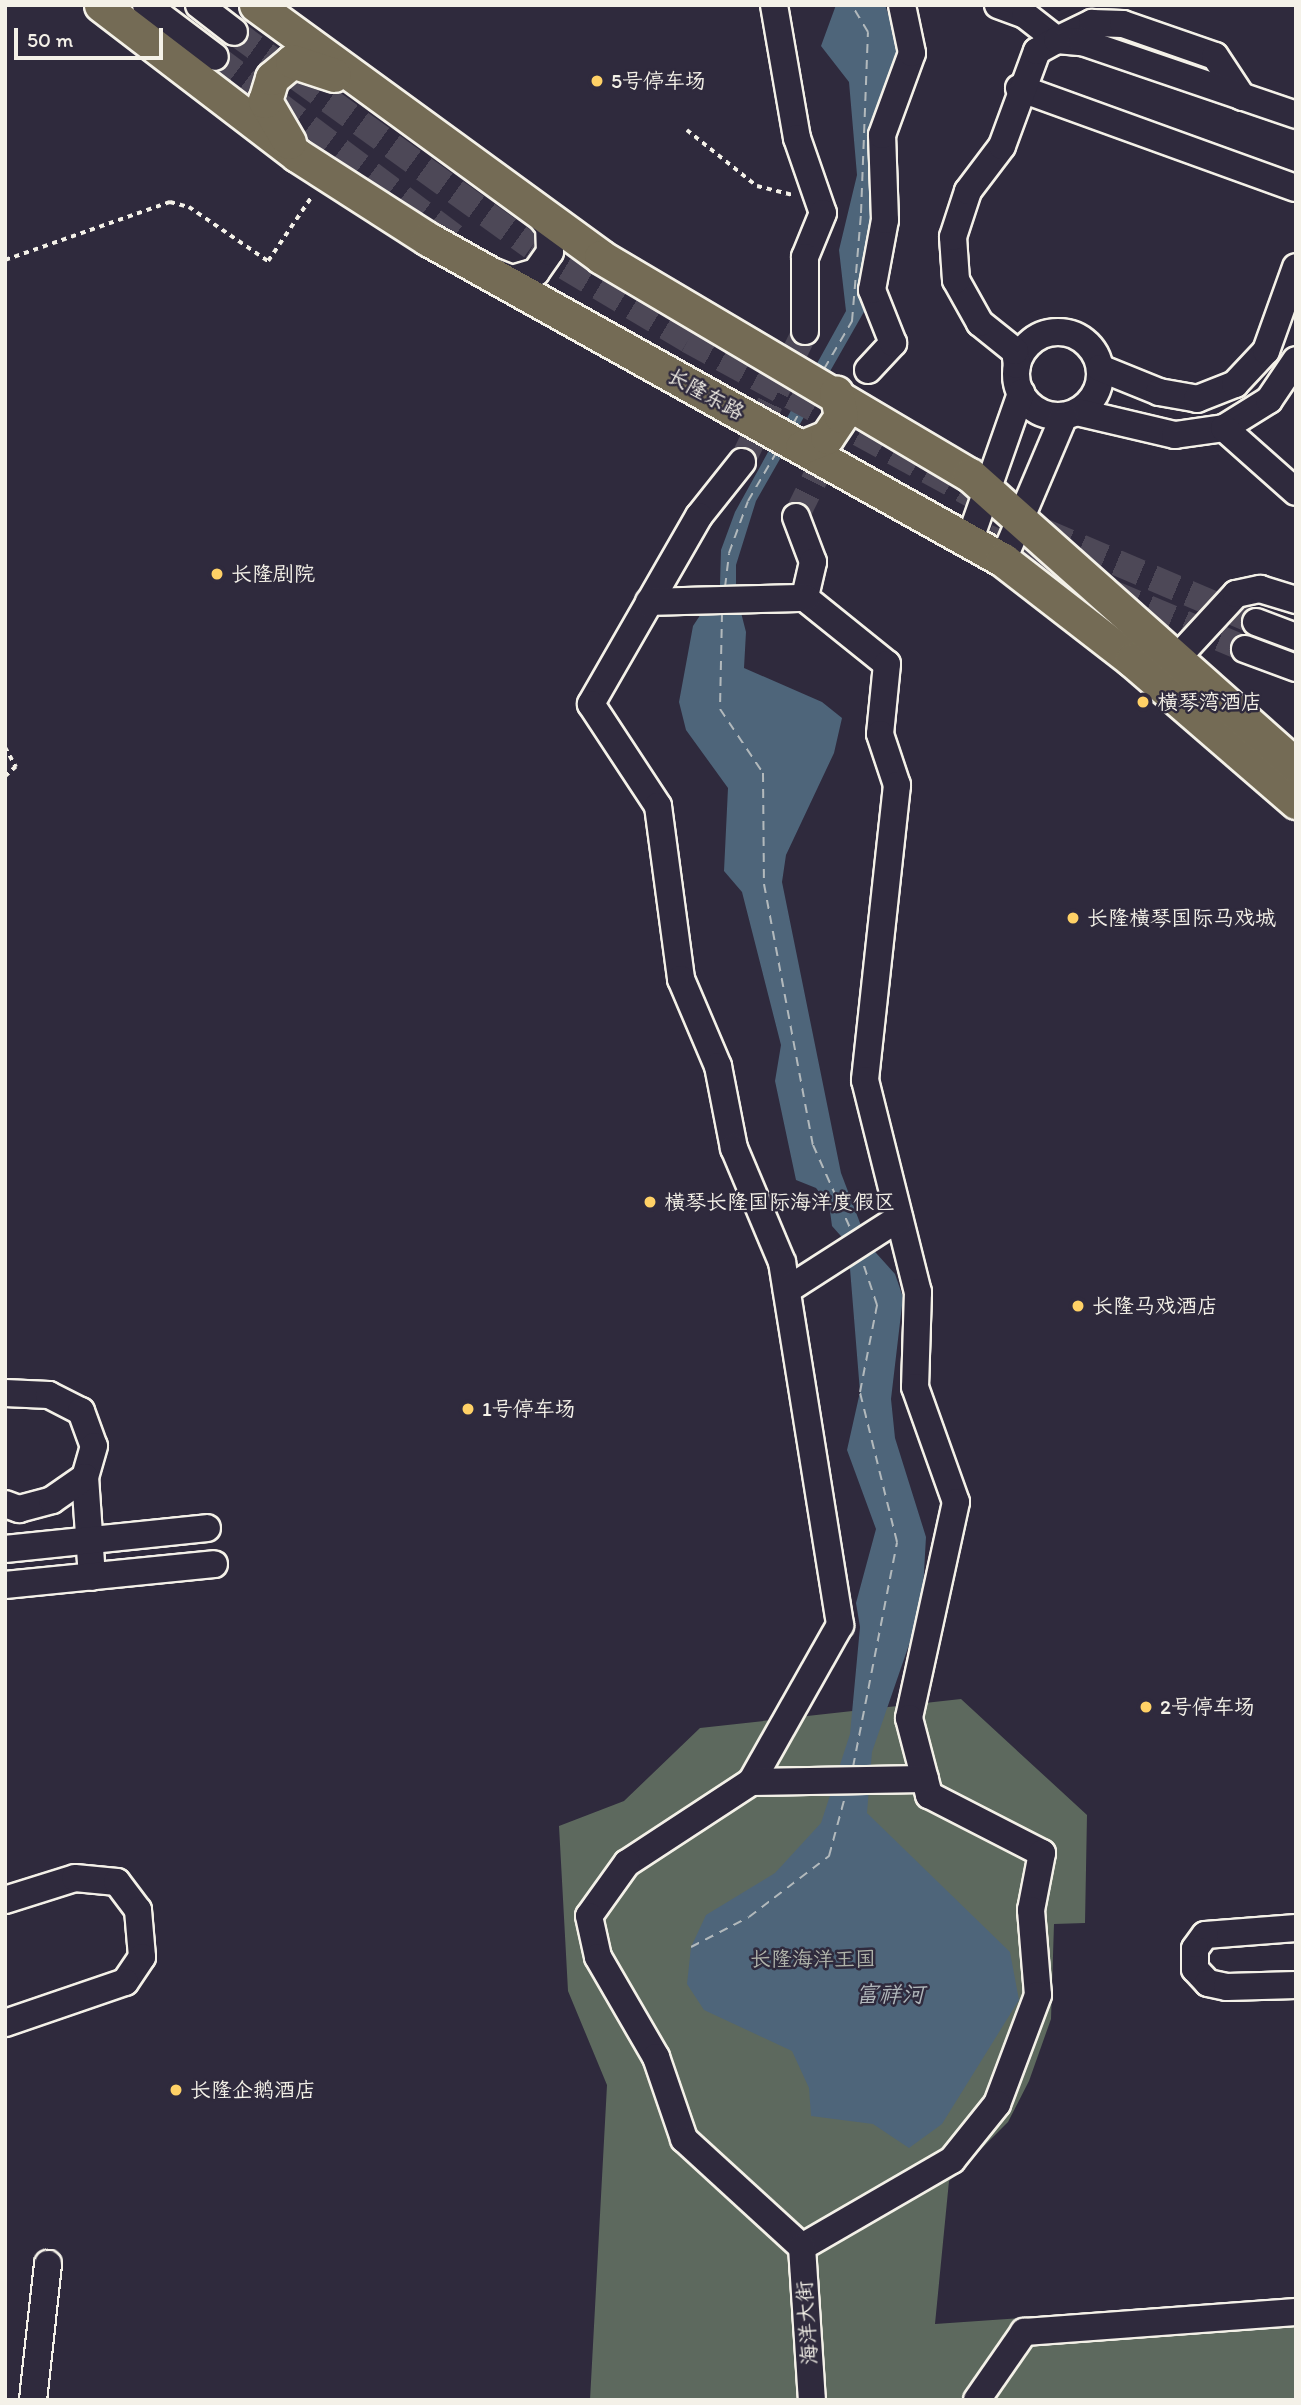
<!DOCTYPE html>
<meta charset="utf-8">
<style>
body{margin:0}
#map{position:relative;width:1301px;height:2405px;overflow:hidden;background:#2f2a3d;font-family:Itim,"LXGW WenKai TC",sans-serif}
div>[style]{position:absolute}
[style*='--x']{left:calc(var(--x)*1px);top:calc(var(--y)*1px);width:calc(var(--w)*1px);rotate:calc(var(--a)*1deg)}
.green>*{inset:0;background:#5d695e}
.water>*{inset:0;background:#4e657a}
.ferry>*{height:2px;margin-top:-1px;transform-origin:0;background:repeating-linear-gradient(90deg,#b2b9bc 0 9px,transparent 0 16px)}
.minor-tunnel>*{height:26px;margin-top:-13px;transform-origin:0;background:repeating-linear-gradient(90deg,#4d4857 0 26px,transparent 0 39px)}
.path>*{height:3.5px;margin-top:-1.75px;transform-origin:0;background:repeating-linear-gradient(90deg,#f4f1e8 0 5px,transparent 0 10px)}
.roads{filter:drop-shadow(2px 0 #f4f1e8) drop-shadow(-2px 0 #f4f1e8) drop-shadow(0 2px #f4f1e8) drop-shadow(0 -2px #f4f1e8)}
.minor>*{height:26px;margin:-13px;padding:0 13px;transform-origin:13px;border-radius:13px;background:#2f2a3d}
.minor>.ring{margin:-13px;padding:0;box-sizing:content-box;background:none;border:26px solid #2f2a3d;border-radius:50%}
.major>*{height:33px;margin:-16.5px;padding:0 16.5px;transform-origin:16.5px;border-radius:16.5px;background:#746b55}
.dots>*{width:19px;height:19px;translate:-50% -50%;box-sizing:border-box;border:4px solid #2f2a3d;border-radius:50%}
span{translate:-50% -50%;white-space:nowrap;text-align:center;line-height:1.15;-webkit-text-stroke:5px #2f2a3d;paint-order:stroke}
.poi-label{font-size:21px;color:#f4f1e8}
.left{translate:0 -50%;text-align:left}
.street-label{font-size:21px;color:#f4f1e8}
.park-label{font-size:21px;color:#b0b4aa}
.water-label{font-size:23px;color:#b2b9bc;font-style:italic}
.frame{position:absolute;inset:0;border:7px solid #f4f1e8;pointer-events:none}
.scale{position:absolute;left:14px;top:28px;width:149px;height:32px;box-sizing:border-box;border:4px solid #f4f1e8;border-top:0;padding-left:9px;font-size:21px;line-height:24px;white-space:nowrap;color:#f4f1e8;-webkit-text-stroke:5px #2f2a3d;paint-order:stroke}
</style>
<div id="map">
<div class="green">
<div style="clip-path:polygon(961px 1699px,1087px 1815px,1085px 1923px,1054px 1924px,1051px 2019px,1029px 2081px,1008px 2122px,949px 2181px,935px 2324px,1296px 2299px,1296px 2400px,590px 2400px,607px 2085px,568px 1991px,559px 1826px,624px 1801px,700px 1728px)"></div>
</div>
<div class="water">
<div style="clip-path:polygon(836px 5px,885px 5px,899px 45px,869px 136px,874px 225px,869px 303px,756px 501px,736px 565px,736px 593px,746px 632px,744px 668px,822px 702px,842px 718px,834px 753px,786px 855px,782px 882px,841px 1173px,868px 1244px,895px 1274px,903px 1297px,891px 1399px,895px 1438px,926px 1537px,922px 1607px,872px 1752px,867px 1813px,1010px 1952px,1019px 2000px,942px 2124px,909px 2148px,873px 2124px,811px 2116px,809px 2088px,792px 2051px,704px 2010px,687px 1984px,691px 1947px,706px 1915px,775px 1873px,821px 1823px,850px 1734px,860px 1627px,856px 1603px,876px 1529px,847px 1450px,860px 1392px,848px 1244px,832px 1226px,829px 1204px,816px 1188px,796px 1180px,775px 1081px,781px 1045px,742px 892px,724px 871px,728px 788px,686px 730px,679px 702px,693px 626px,720px 585px,721px 550px,735px 512px,846px 311px,839px 250px,857px 175px,849px 82px,821px 46px)"></div>
</div>
<div class="ferry">
<div style="--x:824;--y:369;--w:56;--a:-59.7"></div>
<div style="--x:852;--y:321;--w:108;--a:-85.2"></div>
<div style="--x:861;--y:213;--w:181;--a:-87.8"></div>
<div style="--x:868;--y:32;--w:31;--a:-121"></div>
<div style="--x:793;--y:424;--w:29;--a:-61"></div>
<div style="--x:725;--y:587;--w:34;--a:-83"></div>
<div style="--x:729;--y:553;--w:55;--a:-69.9"></div>
<div style="--x:748;--y:501;--w:56;--a:-59.7"></div>
<div style="--x:722;--y:613;--w:96;--a:91.2"></div>
<div style="--x:720;--y:709;--w:77;--a:56.1"></div>
<div style="--x:763;--y:773;--w:111;--a:89.5"></div>
<div style="--x:764;--y:884;--w:266;--a:79.4"></div>
<div style="--x:813;--y:1145;--w:95;--a:65.9"></div>
<div style="--x:853;--y:1767;--w:229;--a:-78.9"></div>
<div style="--x:897;--y:1542;--w:154;--a:-103.9"></div>
<div style="--x:860;--y:1392;--w:89;--a:-78.9"></div>
<div style="--x:877;--y:1305;--w:51;--a:-108.4"></div>
<div style="--x:691;--y:1947;--w:65;--a:-27.3"></div>
<div style="--x:749;--y:1917;--w:101;--a:-37.3"></div>
<div style="--x:829;--y:1856;--w:65;--a:-74.9"></div>
</div>
<div class="minor-tunnel">
<div style="--x:234;--y:32;--w:367;--a:35.8"></div>
<div style="--x:532;--y:247;--w:182;--a:30.8"></div>
<div style="--x:688;--y:340;--w:353;--a:28.6"></div>
<div style="--x:215;--y:57;--w:310;--a:36.9"></div>
<div style="--x:742;--y:462;--w:145;--a:-64.3"></div>
<div style="--x:796;--y:517;--w:164;--a:-63.9"></div>
<div style="--x:1045;--y:532;--w:229;--a:23.1"></div>
<div style="--x:987;--y:537;--w:95;--a:24.1"></div>
<div style="--x:1112;--y:593;--w:144;--a:22.8"></div>
</div>
<div class="path">
<div style="--x:687;--y:130;--w:90;--a:38.7"></div>
<div style="--x:757;--y:186;--w:37;--a:14"></div>
<div style="--x:5;--y:260;--w:175;--a:-19.4"></div>
<div style="--x:170;--y:202;--w:20;--a:15"></div>
<div style="--x:189;--y:207;--w:96;--a:34.4"></div>
<div style="--x:268;--y:261;--w:78;--a:-55.9"></div>
<div style="--x:5;--y:747;--w:23;--a:61"></div>
<div style="--x:16;--y:767;--w:15;--a:138"></div>
</div>
<div class="roads">
<div class="minor">
<div style="--x:146;--y:5;--w:86;--a:37"></div>
<div style="--x:199;--y:5;--w:44;--a:37.6"></div>
<div style="--x:774;--y:5;--w:135;--a:80.2"></div>
<div style="--x:797;--y:138;--w:79;--a:70.9"></div>
<div style="--x:823;--y:213;--w:48;--a:112.2"></div>
<div style="--x:805;--y:257;--w:74;--a:90"></div>
<div style="--x:998;--y:5;--w:29;--a:20"></div>
<div style="--x:1025;--y:15;--w:41;--a:38"></div>
<div style="--x:1057;--y:40;--w:39;--a:-26"></div>
<div style="--x:1092;--y:23;--w:31;--a:2"></div>
<div style="--x:1123;--y:24;--w:97;--a:19.2"></div>
<div style="--x:1215;--y:56;--w:49;--a:56.6"></div>
<div style="--x:1019;--y:88;--w:294;--a:19.9"></div>
<div style="--x:494;--y:272;--w:19;--a:21"></div>
<div style="--x:512;--y:279;--w:25;--a:-16"></div>
<div style="--x:536;--y:272;--w:24;--a:-55"></div>
<div style="--x:550;--y:252;--w:25;--a:-92"></div>
<div style="--x:549;--y:227;--w:22;--a:-129"></div>
<div class="ring" style="left:1016px;top:332px;width:58px;height:58px"></div>
<div style="--x:1017;--y:365;--w:14;--a:-98"></div>
<div style="--x:1015;--y:351;--w:45;--a:-141.3"></div>
<div style="--x:980;--y:323;--w:49;--a:-119.2"></div>
<div style="--x:956;--y:280;--w:43;--a:-94"></div>
<div style="--x:953;--y:237;--w:48;--a:-71.9"></div>
<div style="--x:968;--y:191;--w:56;--a:-52.9"></div>
<div style="--x:1002;--y:146;--w:101;--a:-69.8"></div>
<div style="--x:1037;--y:51;--w:23;--a:-29"></div>
<div style="--x:1057;--y:40;--w:25;--a:5"></div>
<div style="--x:1082;--y:42;--w:226;--a:18.8"></div>
<div style="--x:1100;--y:368;--w:64;--a:22.1"></div>
<div style="--x:1159;--y:392;--w:39;--a:10"></div>
<div style="--x:1197;--y:399;--w:41;--a:-21.5"></div>
<div style="--x:1235;--y:384;--w:45;--a:-46.8"></div>
<div style="--x:1266;--y:351;--w:89;--a:-70.3"></div>
<div style="--x:868;--y:370;--w:37;--a:-47"></div>
<div style="--x:893;--y:343;--w:57;--a:-111.6"></div>
<div style="--x:872;--y:290;--w:71;--a:-79.5"></div>
<div style="--x:885;--y:220;--w:85;--a:-92"></div>
<div style="--x:882;--y:135;--w:87;--a:-69.9"></div>
<div style="--x:912;--y:53;--w:49;--a:-101.8"></div>
<div style="--x:1077;--y:412;--w:101;--a:13.2"></div>
<div style="--x:1175;--y:435;--w:49;--a:-8.1"></div>
<div style="--x:1224;--y:428;--w:53;--a:-31.9"></div>
<div style="--x:1269;--y:400;--w:48;--a:-56"></div>
<div style="--x:1224;--y:428;--w:96;--a:41.6"></div>
<div style="--x:742;--y:462;--w:69;--a:128.5"></div>
<div style="--x:699;--y:516;--w:217;--a:119.9"></div>
<div style="--x:591;--y:704;--w:122;--a:56.7"></div>
<div style="--x:658;--y:806;--w:175;--a:82.4"></div>
<div style="--x:681;--y:979;--w:95;--a:67"></div>
<div style="--x:718;--y:1066;--w:84;--a:79"></div>
<div style="--x:734;--y:1148;--w:124;--a:67.2"></div>
<div style="--x:782;--y:1262;--w:368;--a:80.9"></div>
<div style="--x:840;--y:1625;--w:180;--a:119.5"></div>
<div style="--x:751;--y:1782;--w:148;--a:146.8"></div>
<div style="--x:627;--y:1863;--w:65;--a:125.6"></div>
<div style="--x:589;--y:1916;--w:42;--a:77.6"></div>
<div style="--x:598;--y:1957;--w:116;--a:59.9"></div>
<div style="--x:656;--y:2057;--w:87;--a:71.1"></div>
<div style="--x:684;--y:2139;--w:160;--a:42.5"></div>
<div style="--x:796;--y:517;--w:48;--a:69.3"></div>
<div style="--x:813;--y:562;--w:37;--a:103"></div>
<div style="--x:805;--y:598;--w:105;--a:38.8"></div>
<div style="--x:887;--y:664;--w:70;--a:95.7"></div>
<div style="--x:880;--y:734;--w:54;--a:71.6"></div>
<div style="--x:897;--y:785;--w:297;--a:96.2"></div>
<div style="--x:865;--y:1080;--w:219;--a:76"></div>
<div style="--x:918;--y:1292;--w:95;--a:91.8"></div>
<div style="--x:915;--y:1387;--w:122;--a:70.4"></div>
<div style="--x:956;--y:1502;--w:221;--a:102.3"></div>
<div style="--x:909;--y:1718;--w:80;--a:75.4"></div>
<div style="--x:929;--y:1795;--w:127;--a:27.2"></div>
<div style="--x:1042;--y:1853;--w:58;--a:100.9"></div>
<div style="--x:1031;--y:1910;--w:85;--a:85.3"></div>
<div style="--x:1038;--y:1995;--w:116;--a:110.6"></div>
<div style="--x:997;--y:2104;--w:72;--a:128.8"></div>
<div style="--x:952;--y:2160;--w:173;--a:149.9"></div>
<div style="--x:970;--y:539;--w:155;--a:-70.7"></div>
<div style="--x:1003;--y:560;--w:156;--a:-67"></div>
<div style="--x:649;--y:602;--w:156;--a:-1.5"></div>
<div style="--x:1256;--y:622;--w:43;--a:20.6"></div>
<div style="--x:1245;--y:649;--w:54;--a:20.4"></div>
<div style="--x:1164;--y:672;--w:106;--a:-47.3"></div>
<div style="--x:1236;--y:594;--w:25;--a:-12"></div>
<div style="--x:1260;--y:589;--w:38;--a:17"></div>
<div style="--x:787;--y:1290;--w:133;--a:-32.7"></div>
<div style="--x:5;--y:1393;--w:44;--a:2.6"></div>
<div style="--x:49;--y:1395;--w:36;--a:27"></div>
<div style="--x:81;--y:1411;--w:37;--a:70"></div>
<div style="--x:94;--y:1446;--w:32;--a:106"></div>
<div style="--x:85;--y:1477;--w:100;--a:86"></div>
<div style="--x:5;--y:1504;--w:15;--a:20"></div>
<div style="--x:19;--y:1509;--w:34;--a:-15"></div>
<div style="--x:52;--y:1500;--w:40;--a:-34.9"></div>
<div style="--x:5;--y:1549;--w:203;--a:-5.9"></div>
<div style="--x:5;--y:1585;--w:210;--a:-5.7"></div>
<div style="--x:751;--y:1782;--w:174;--a:-1"></div>
<div style="--x:5;--y:1900;--w:73;--a:-17.4"></div>
<div style="--x:75;--y:1878;--w:42;--a:5.4"></div>
<div style="--x:117;--y:1882;--w:35;--a:53"></div>
<div style="--x:138;--y:1910;--w:47;--a:85.1"></div>
<div style="--x:142;--y:1957;--w:30;--a:124"></div>
<div style="--x:125;--y:1982;--w:127;--a:161.1"></div>
<div style="--x:1296;--y:1928;--w:91;--a:175.6"></div>
<div style="--x:1205;--y:1935;--w:17;--a:126"></div>
<div style="--x:1195;--y:1949;--w:20;--a:90"></div>
<div style="--x:1195;--y:1969;--w:19;--a:47"></div>
<div style="--x:1208;--y:1983;--w:19;--a:12"></div>
<div style="--x:1227;--y:1987;--w:69;--a:-1.7"></div>
<div style="--x:802;--y:2247;--w:153;--a:86.3"></div>
<div style="--x:33;--y:2400;--w:137;--a:-83.7"></div>
<div style="--x:977;--y:2400;--w:83;--a:-55.3"></div>
<div style="--x:1024;--y:2332;--w:273;--a:-4.2"></div>
</div>
<div class="major">
<div style="--x:101;--y:5;--w:247;--a:37.4"></div>
<div style="--x:297;--y:155;--w:156;--a:32.7"></div>
<div style="--x:428;--y:239;--w:659;--a:29.17"></div>
<div style="--x:1003;--y:560;--w:163;--a:37.8"></div>
<div style="--x:1132;--y:660;--w:217;--a:40.9"></div>
<div style="--x:256;--y:5;--w:427;--a:36.1"></div>
<div style="--x:601;--y:257;--w:429;--a:30.6"></div>
<div style="--x:970;--y:475;--w:436;--a:41.7"></div>
<div style="--x:289;--y:142;--w:48;--a:-120.3"></div>
<div style="--x:265;--y:101;--w:24;--a:-73"></div>
<div style="--x:272;--y:78;--w:26;--a:-40"></div>
<div style="--x:292;--y:61;--w:44;--a:18.4"></div>
<div style="--x:802;--y:447;--w:27;--a:-22"></div>
<div style="--x:827;--y:437;--w:25;--a:-56"></div>
<div style="--x:841;--y:416;--w:24;--a:-102"></div>
</div>
</div>
<div class="dots">
<div style="left:597px;top:81px;background:#ffd166"></div>
<div style="left:217px;top:574px;background:#ffd166"></div>
<div style="left:1143px;top:702px;background:#ffd166"></div>
<div style="left:1073px;top:918px;background:#ffd166"></div>
<div style="left:650px;top:1202px;background:#ffd166"></div>
<div style="left:1078px;top:1306px;background:#ffd166"></div>
<div style="left:468px;top:1409px;background:#ffd166"></div>
<div style="left:1146px;top:1707px;background:#ffd166"></div>
<div style="left:176px;top:2090px;background:#ffd166"></div>
</div>
<div class="poi-label">
<span class="left" style="left:611px;top:81px">5号停车场</span>
<span class="left" style="left:231px;top:574px">长隆剧院</span>
<span class="left" style="left:1157px;top:702px">横琴湾酒店</span>
<span class="left" style="left:1087px;top:918px">长隆横琴国际马戏城</span>
<span class="left" style="left:664px;top:1202px">横琴长隆国际海洋度假区</span>
<span class="left" style="left:1092px;top:1306px">长隆马戏酒店</span>
<span class="left" style="left:482px;top:1409px">1号停车场</span>
<span class="left" style="left:1160px;top:1707px">2号停车场</span>
<span class="left" style="left:190px;top:2090px">长隆企鹅酒店</span>
</div>
<div class="street-label">
<span style="left:706px;top:394px;rotate:29deg">长隆东路</span>
<span style="left:807px;top:2323px;rotate:-94deg">海洋大街</span>
</div>
<div class="park-label">
<span style="left:813px;top:1959px">长隆海洋王国</span>
</div>
<div class="water-label">
<span style="left:890px;top:1994px">富祥河</span>
</div>
<div class="frame"></div>
<div class="scale">50 m</div>
</div>
